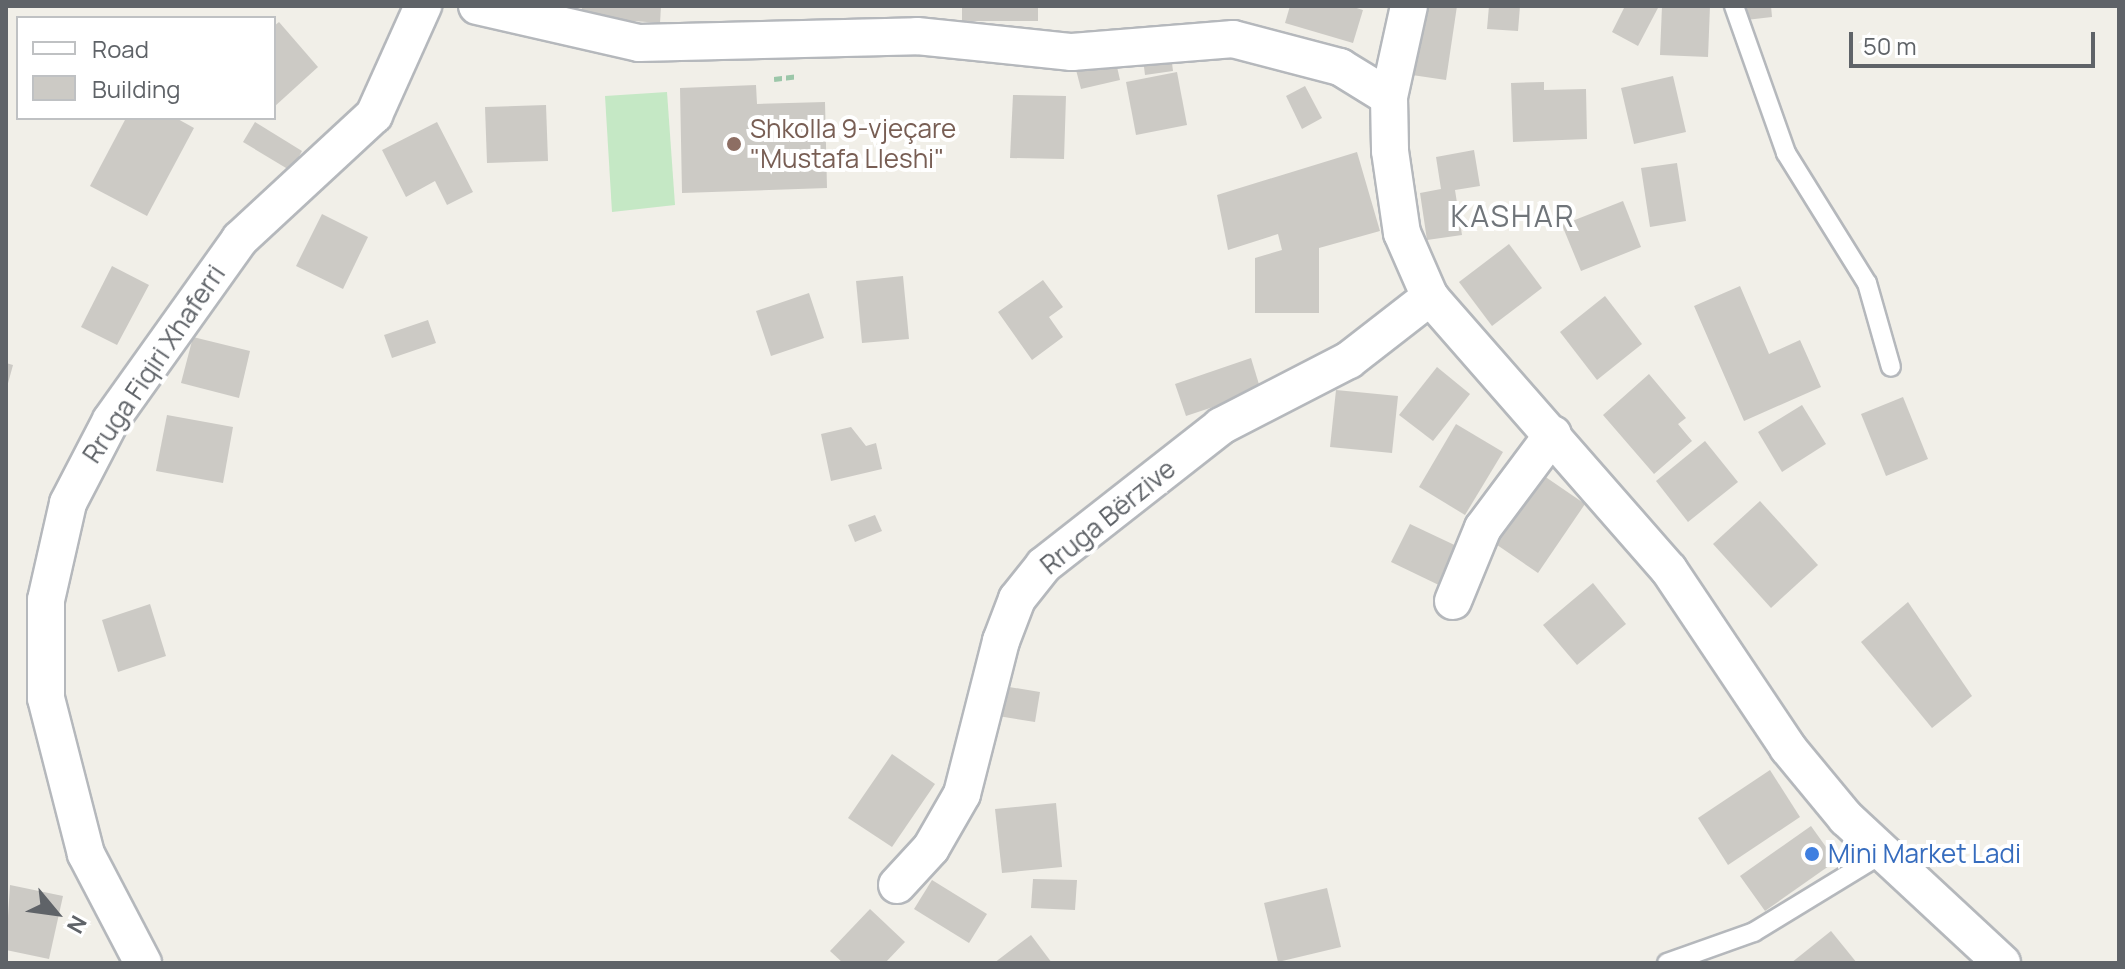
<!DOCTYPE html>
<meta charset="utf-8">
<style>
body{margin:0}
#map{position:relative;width:2125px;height:969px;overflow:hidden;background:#f1efe8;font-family:Manrope,sans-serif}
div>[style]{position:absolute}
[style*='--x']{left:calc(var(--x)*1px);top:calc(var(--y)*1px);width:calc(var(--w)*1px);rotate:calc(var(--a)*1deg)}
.green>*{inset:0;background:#c5e8c5}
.building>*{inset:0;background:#cccac5}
.path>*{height:5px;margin-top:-2.5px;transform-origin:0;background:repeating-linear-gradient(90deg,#9cc7a9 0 8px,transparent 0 12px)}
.roads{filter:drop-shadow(2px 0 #b5b8bc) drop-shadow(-2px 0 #b5b8bc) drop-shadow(0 2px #b5b8bc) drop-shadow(0 -2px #b5b8bc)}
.service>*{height:18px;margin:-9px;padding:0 9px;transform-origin:9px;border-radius:9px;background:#fff}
.minor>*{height:36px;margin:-18px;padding:0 18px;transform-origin:18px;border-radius:18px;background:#fff}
.dots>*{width:22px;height:22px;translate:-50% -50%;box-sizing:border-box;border:4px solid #fff;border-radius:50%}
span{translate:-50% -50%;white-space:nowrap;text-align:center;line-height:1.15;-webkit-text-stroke:8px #fff;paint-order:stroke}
.education-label{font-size:26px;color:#785e54}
.left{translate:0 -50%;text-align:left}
.street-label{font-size:26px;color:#5f6368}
.shop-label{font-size:26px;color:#366cbe}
.quarter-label{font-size:30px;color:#70757a;letter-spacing:2px}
.frame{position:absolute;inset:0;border:8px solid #5f6368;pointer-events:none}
.legend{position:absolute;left:16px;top:16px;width:260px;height:104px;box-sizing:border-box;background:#fff;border:2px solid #bfc1c3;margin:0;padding:10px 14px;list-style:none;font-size:24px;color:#5f6368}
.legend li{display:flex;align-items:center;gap:16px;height:40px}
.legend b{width:40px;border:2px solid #bfc1c3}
.north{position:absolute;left:16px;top:873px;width:80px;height:80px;-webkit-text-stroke:6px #fff;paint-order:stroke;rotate:119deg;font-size:22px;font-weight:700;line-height:32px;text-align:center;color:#5f6368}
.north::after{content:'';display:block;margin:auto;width:28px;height:36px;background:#5f6368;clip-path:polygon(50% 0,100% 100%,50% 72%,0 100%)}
.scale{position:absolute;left:1849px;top:32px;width:246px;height:36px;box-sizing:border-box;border:4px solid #5f6368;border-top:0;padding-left:10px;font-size:24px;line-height:28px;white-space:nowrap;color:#5f6368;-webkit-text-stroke:6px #fff;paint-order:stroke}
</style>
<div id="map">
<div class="green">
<div style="clip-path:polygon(667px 92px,675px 205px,612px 212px,605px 96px)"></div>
</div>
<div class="building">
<div style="clip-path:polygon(582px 6px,661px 6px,660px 23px,581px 17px)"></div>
<div style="clip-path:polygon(962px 6px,1038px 6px,1038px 21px,962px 21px)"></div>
<div style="clip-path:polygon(1290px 6px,1350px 6px,1363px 10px,1353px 43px,1285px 23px)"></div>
<div style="clip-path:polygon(1422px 6px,1457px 6px,1446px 80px,1412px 75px)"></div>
<div style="clip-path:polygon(1489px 6px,1520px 6px,1518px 31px,1487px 29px)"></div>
<div style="clip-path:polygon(1625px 6px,1659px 6px,1638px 46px,1612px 32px)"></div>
<div style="clip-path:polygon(1662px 6px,1710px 6px,1708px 57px,1660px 55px)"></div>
<div style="clip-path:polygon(1744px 6px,1771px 6px,1772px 17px,1746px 20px)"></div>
<div style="clip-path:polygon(279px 22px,318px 67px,274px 107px,274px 26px)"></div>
<div style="clip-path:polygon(1171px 55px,1173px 71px,1145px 75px,1143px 59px)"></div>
<div style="clip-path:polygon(1115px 58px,1120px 80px,1081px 89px,1075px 66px)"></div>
<div style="clip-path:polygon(1177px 72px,1187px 125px,1136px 135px,1126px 82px)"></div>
<div style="clip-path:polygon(1673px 76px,1686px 132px,1634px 144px,1621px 88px)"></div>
<div style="clip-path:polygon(1544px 82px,1544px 90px,1586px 89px,1587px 139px,1513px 142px,1511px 83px)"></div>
<div style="clip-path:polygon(756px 85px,757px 104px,825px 102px,827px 188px,682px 193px,680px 88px)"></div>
<div style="clip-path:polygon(1305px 86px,1322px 118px,1302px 129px,1286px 96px)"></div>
<div style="clip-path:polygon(1013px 95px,1066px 96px,1064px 159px,1010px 158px)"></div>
<div style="clip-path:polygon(546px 105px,548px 161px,487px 163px,485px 107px)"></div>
<div style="clip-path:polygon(126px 118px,176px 118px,194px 128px,147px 216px,90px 186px)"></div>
<div style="clip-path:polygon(255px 122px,302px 151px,291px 171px,243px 142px)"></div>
<div style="clip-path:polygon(437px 122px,473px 192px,447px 205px,435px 181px,406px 197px,382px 150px)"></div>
<div style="clip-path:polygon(1474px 150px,1480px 186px,1455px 190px,1462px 235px,1427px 240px,1420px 193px,1441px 189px,1436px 157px)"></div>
<div style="clip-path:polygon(1357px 152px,1380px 231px,1319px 248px,1319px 313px,1255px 313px,1255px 258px,1282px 250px,1278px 234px,1228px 250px,1217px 195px)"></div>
<div style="clip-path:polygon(1677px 163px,1686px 221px,1650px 227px,1641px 168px)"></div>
<div style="clip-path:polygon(1623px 201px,1641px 247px,1581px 271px,1562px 225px)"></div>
<div style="clip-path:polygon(322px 214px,368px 237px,343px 289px,296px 266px)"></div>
<div style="clip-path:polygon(1509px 244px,1542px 288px,1492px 326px,1459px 282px)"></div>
<div style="clip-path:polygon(112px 266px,149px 285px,117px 345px,81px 327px)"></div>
<div style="clip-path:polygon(903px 276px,909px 339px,862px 343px,856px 281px)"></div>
<div style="clip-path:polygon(1043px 280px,1063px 307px,1049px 317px,1063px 337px,1032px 360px,998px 312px)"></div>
<div style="clip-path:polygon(1740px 286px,1769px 354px,1800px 340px,1821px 387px,1744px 421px,1694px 306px)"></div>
<div style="clip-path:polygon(809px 293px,824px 338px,771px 356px,756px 311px)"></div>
<div style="clip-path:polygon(1605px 296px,1642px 344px,1597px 380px,1560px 332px)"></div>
<div style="clip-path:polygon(428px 320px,436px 343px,392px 358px,384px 335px)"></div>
<div style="clip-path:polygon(193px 337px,250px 351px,239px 398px,181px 383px)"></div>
<div style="clip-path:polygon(1251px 358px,1261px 391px,1186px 416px,1175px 384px)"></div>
<div style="clip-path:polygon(6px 363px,13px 365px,7px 387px,6px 386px)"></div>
<div style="clip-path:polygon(1437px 367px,1470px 394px,1433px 441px,1399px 415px)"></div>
<div style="clip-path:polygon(1649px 374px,1686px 418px,1678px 424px,1692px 441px,1654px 474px,1603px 415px)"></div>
<div style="clip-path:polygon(1336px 390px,1398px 396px,1392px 453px,1330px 447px)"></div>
<div style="clip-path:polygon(1903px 397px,1928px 459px,1886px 476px,1861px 414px)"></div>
<div style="clip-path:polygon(1802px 405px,1826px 444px,1782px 472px,1758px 432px)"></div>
<div style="clip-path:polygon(167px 415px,233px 427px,223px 483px,156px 471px)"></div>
<div style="clip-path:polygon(1456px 424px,1503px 452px,1465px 515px,1419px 487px)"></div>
<div style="clip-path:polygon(851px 427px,866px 446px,876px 443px,882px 469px,831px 481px,821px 434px)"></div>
<div style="clip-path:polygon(1705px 441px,1738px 482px,1688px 522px,1656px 481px)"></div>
<div style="clip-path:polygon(1531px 467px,1585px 504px,1538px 573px,1484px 536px)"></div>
<div style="clip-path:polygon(1760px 501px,1818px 565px,1771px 608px,1713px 544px)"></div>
<div style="clip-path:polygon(875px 515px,882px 531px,855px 542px,848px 525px)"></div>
<div style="clip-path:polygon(1410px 524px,1463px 549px,1445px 588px,1391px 562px)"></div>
<div style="clip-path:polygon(1593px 583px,1626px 624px,1577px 665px,1543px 625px)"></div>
<div style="clip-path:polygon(1908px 602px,1972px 696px,1932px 728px,1861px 642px)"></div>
<div style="clip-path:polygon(150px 604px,166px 656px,118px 672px,102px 620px)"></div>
<div style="clip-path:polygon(1003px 686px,1040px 692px,1035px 722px,998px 716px)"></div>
<div style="clip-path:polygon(892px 754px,935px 784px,892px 847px,848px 818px)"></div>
<div style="clip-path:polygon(1770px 770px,1800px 817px,1728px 865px,1698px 818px)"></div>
<div style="clip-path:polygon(1056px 803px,1062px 867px,1002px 873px,995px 809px)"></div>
<div style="clip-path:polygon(1811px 826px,1836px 861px,1765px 911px,1740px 876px)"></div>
<div style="clip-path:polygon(1033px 879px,1077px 880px,1075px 910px,1031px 908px)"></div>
<div style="clip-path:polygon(932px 880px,987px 914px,969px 943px,914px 909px)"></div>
<div style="clip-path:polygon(10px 885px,63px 896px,49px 959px,6px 950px)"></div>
<div style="clip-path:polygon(1327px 888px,1341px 947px,1278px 962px,1264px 903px)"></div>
<div style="clip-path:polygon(870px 909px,905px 942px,885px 963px,843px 963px,830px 951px)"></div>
<div style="clip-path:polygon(1831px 931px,1857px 963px,1791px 963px)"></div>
<div style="clip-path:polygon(1031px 935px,1052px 963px,994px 963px)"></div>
</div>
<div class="path">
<div style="--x:774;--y:79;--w:23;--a:-7"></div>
</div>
<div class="roads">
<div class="service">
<div style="--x:1734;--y:6;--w:156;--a:70.5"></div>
<div style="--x:1786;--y:153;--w:153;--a:58.1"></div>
<div style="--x:1867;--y:283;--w:87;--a:74.1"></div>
<div style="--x:1667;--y:963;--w:92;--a:-19.6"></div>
<div style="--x:1754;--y:932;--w:150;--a:-31.4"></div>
</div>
<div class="minor">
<div style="--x:477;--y:6;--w:166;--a:12.9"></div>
<div style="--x:639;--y:43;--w:278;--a:-1.4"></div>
<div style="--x:917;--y:36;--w:156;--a:5.9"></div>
<div style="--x:1072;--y:52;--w:162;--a:-4.6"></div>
<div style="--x:1233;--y:39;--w:111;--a:14.7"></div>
<div style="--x:1340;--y:67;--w:57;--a:31.5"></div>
<div style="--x:1409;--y:6;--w:93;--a:102.4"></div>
<div style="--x:1389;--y:97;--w:54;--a:88.9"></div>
<div style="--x:1390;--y:151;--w:83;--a:81.7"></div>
<div style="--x:1402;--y:233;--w:70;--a:66.4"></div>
<div style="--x:1430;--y:297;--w:363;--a:48.8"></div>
<div style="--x:1669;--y:570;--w:214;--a:56.2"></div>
<div style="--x:1788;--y:748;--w:91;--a:50.4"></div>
<div style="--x:1846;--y:818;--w:213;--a:42.9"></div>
<div style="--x:1453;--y:601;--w:79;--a:-67.7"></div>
<div style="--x:1483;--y:528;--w:117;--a:-53.3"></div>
<div style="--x:897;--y:885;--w:50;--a:-47.4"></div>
<div style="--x:931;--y:848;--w:62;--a:-60.1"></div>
<div style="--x:962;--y:794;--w:158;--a:-75.7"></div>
<div style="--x:1001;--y:641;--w:45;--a:-69.1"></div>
<div style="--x:1017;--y:599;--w:43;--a:-51.5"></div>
<div style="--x:1044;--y:565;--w:225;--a:-38.1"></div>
<div style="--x:1221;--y:426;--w:144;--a:-27.3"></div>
<div style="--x:1349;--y:360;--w:103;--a:-37.9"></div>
<div style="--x:143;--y:963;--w:123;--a:-117.6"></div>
<div style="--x:86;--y:854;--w:161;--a:-104.4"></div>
<div style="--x:46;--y:698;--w:98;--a:-90"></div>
<div style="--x:46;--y:600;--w:99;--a:-77.2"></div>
<div style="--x:68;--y:503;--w:93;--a:-62.6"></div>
<div style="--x:111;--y:420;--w:222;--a:-54.5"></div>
<div style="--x:240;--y:239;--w:183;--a:-42.8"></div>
<div style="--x:374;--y:115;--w:120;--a:-65.8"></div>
</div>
</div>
<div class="dots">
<div style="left:734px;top:144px;background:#8d6e63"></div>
<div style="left:1812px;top:854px;background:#3f7fe0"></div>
</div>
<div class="education-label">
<span class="left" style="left:750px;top:144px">Shkolla 9-vjeçare<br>"Mustafa Lleshi"</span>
</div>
<div class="street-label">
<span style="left:154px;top:364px;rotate:-56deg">Rruga Fiqiri Xhaferri</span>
<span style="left:1108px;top:517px;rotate:-39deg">Rruga Bërzive</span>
</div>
<div class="shop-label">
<span class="left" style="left:1828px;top:854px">Mini Market Ladi</span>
</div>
<div class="quarter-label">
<span style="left:1513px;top:216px">KASHAR</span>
</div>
<div class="frame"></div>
<ul class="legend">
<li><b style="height:10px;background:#fff"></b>Road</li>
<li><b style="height:22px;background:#cccac5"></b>Building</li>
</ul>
<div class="north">N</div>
<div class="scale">50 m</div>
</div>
